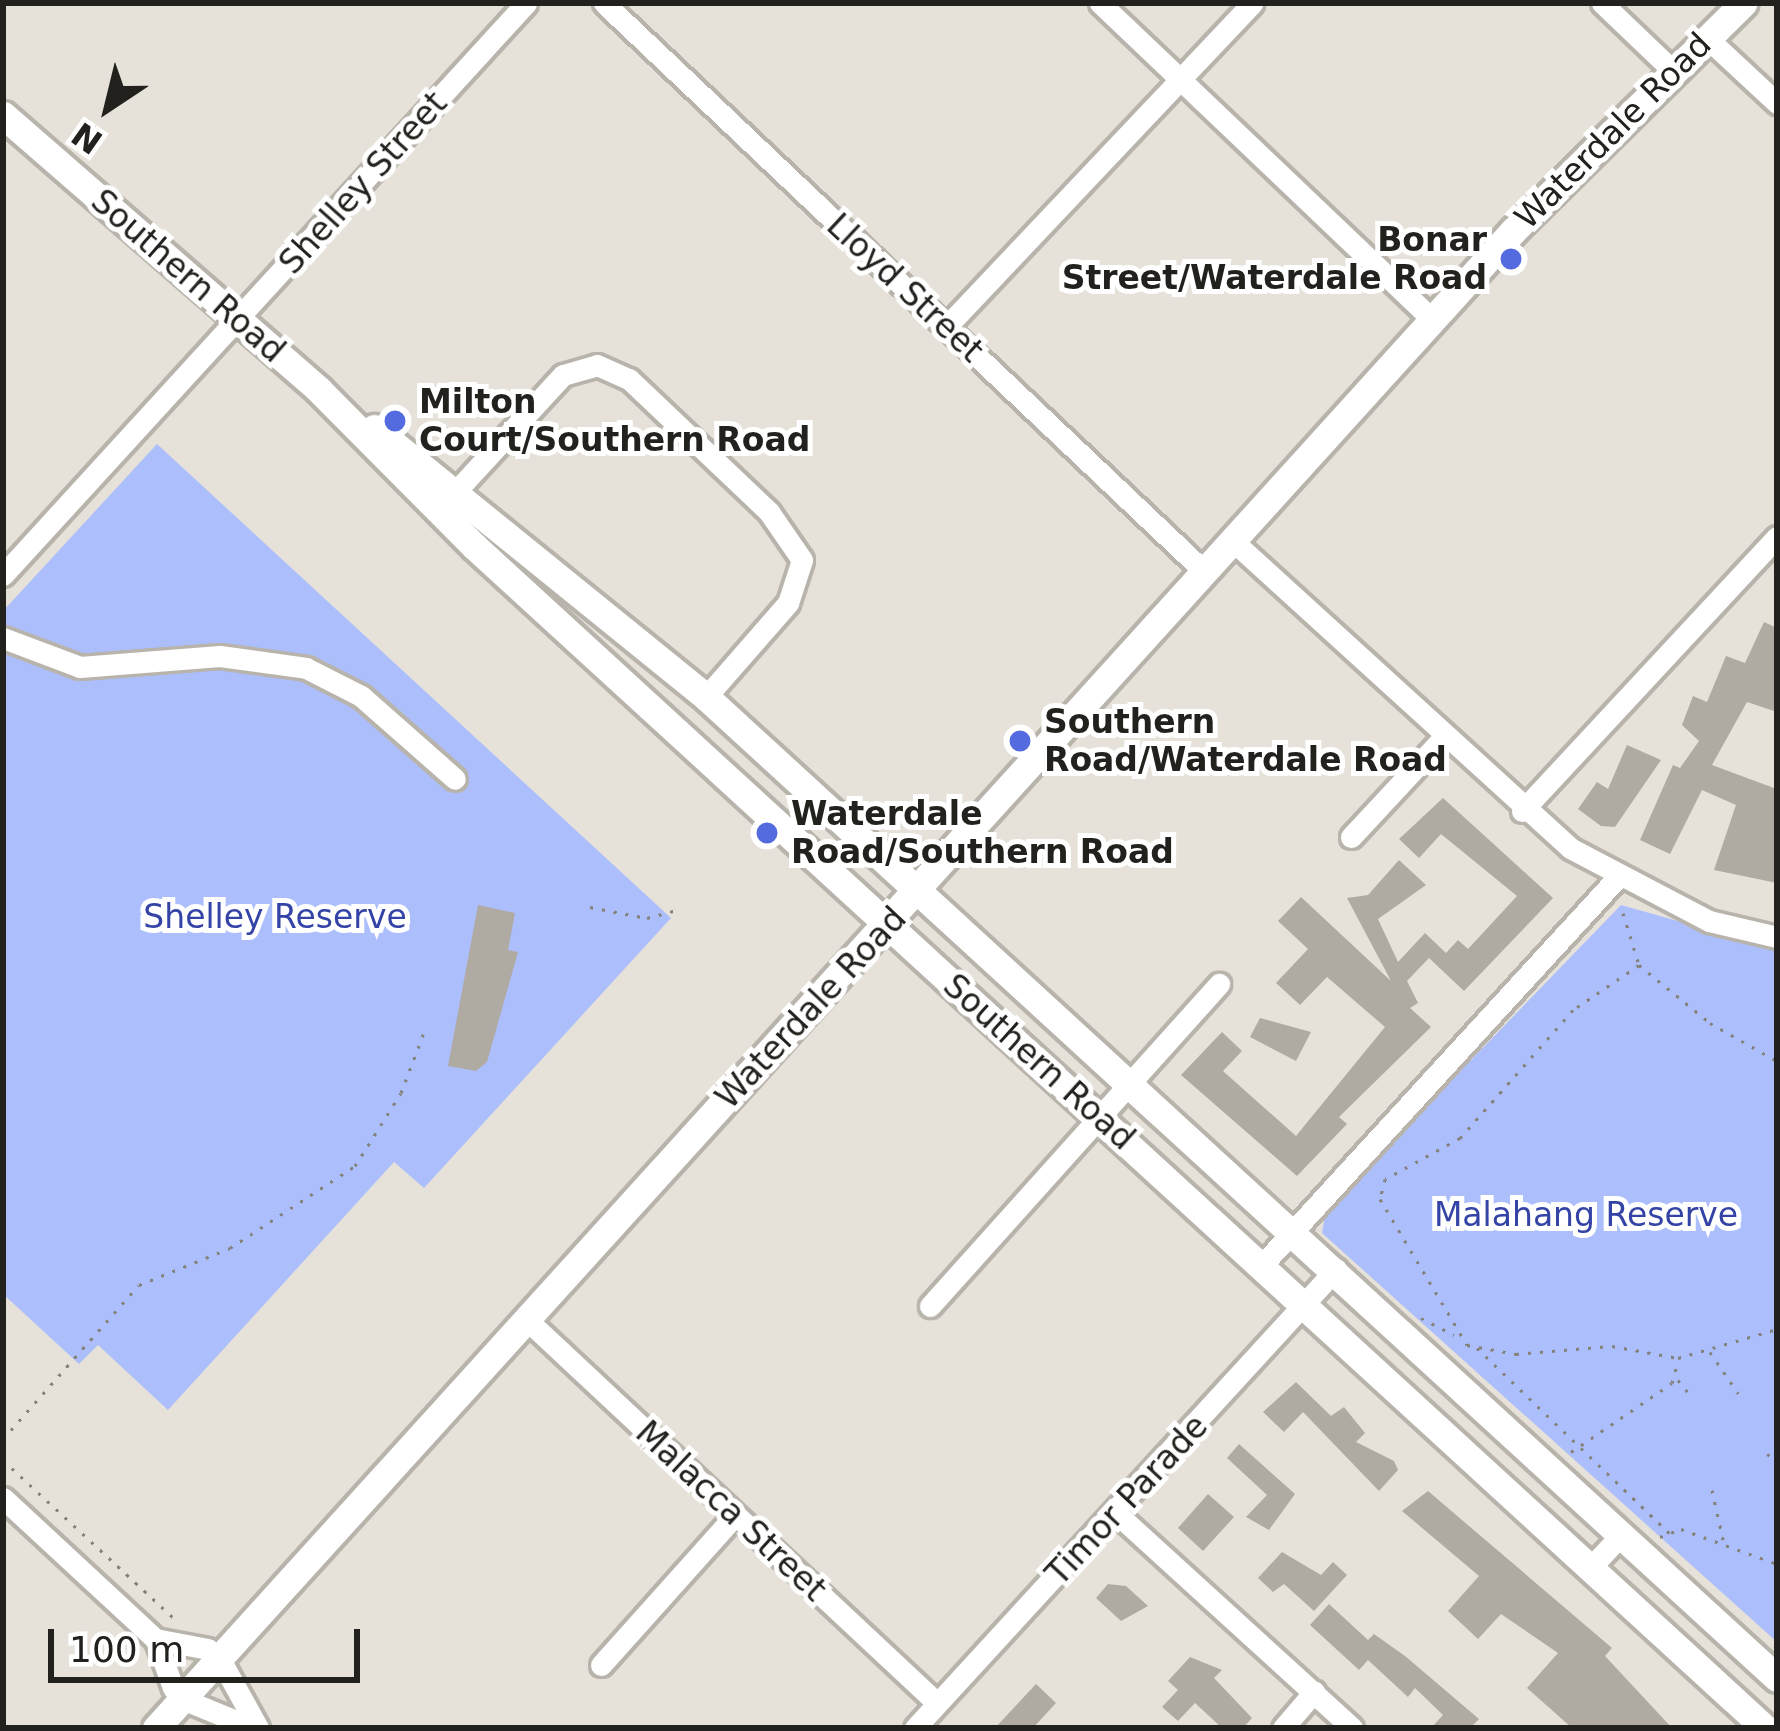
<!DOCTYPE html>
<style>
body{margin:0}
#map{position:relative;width:1780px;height:1731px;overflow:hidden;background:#e6e2d9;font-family:"DejaVu Sans",sans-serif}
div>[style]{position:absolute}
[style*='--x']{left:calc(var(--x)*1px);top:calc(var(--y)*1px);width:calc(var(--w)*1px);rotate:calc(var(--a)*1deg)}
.green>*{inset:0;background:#acbefc}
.building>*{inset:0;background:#afaba2}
.path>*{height:3px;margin-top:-1.5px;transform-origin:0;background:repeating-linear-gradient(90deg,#84827b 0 3px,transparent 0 12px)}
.roads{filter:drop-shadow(3px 0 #b8b4ab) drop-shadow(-3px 0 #b8b4ab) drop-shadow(0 3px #b8b4ab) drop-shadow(0 -3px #b8b4ab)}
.minor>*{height:21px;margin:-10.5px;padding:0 10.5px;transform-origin:10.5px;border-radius:10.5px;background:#fff}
.major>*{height:27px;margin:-13.5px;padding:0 13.5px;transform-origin:13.5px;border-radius:13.5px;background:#fff}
.dots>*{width:33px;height:33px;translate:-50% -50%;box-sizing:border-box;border:6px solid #fff;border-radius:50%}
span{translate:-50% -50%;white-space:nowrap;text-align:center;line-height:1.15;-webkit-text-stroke:10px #fff;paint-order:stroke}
.street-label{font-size:33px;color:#22211d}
.poi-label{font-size:33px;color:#22211d;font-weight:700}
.right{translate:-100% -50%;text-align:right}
.left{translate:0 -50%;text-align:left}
.park-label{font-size:33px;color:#3443a6}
.frame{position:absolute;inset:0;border:6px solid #22211d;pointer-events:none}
.north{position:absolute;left:48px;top:48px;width:120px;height:120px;-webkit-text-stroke:9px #fff;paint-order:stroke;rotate:215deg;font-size:33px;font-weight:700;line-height:48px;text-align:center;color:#22211d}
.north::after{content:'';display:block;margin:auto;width:42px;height:54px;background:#22211d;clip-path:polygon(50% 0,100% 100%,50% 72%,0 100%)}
.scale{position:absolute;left:48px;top:1629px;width:312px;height:54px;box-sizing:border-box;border:6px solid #22211d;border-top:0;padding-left:15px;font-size:36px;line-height:42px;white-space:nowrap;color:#22211d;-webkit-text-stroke:9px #fff;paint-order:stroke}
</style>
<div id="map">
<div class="green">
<div style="clip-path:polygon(157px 444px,671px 918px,424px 1188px,394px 1162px,168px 1410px,98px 1345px,79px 1364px,3px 1294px,3px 611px)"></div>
<div style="clip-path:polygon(1621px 905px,1777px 949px,1777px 1642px,1322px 1233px,1326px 1210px)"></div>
</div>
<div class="building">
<div style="clip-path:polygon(1764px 622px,1777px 628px,1777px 712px,1747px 702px,1712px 765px,1774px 788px,1777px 883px,1714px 870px,1736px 805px,1702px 790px,1670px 854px,1640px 840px,1673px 765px,1680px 768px,1699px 741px,1682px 725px,1693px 696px,1707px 702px,1726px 656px,1745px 663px)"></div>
<div style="clip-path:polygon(1627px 745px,1661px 760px,1615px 827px,1601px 826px,1578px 809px,1597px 782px,1608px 789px)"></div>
<div style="clip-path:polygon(1443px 798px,1553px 898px,1464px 991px,1429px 958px,1407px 981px,1418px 1003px,1410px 1008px,1431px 1027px,1339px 1117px,1347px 1124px,1297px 1176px,1181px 1075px,1222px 1032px,1242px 1051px,1223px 1071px,1296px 1136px,1385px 1027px,1327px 977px,1300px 1005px,1276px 983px,1308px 949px,1278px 921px,1301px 897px,1391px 981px,1347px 898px,1368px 895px,1399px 860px,1426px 885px,1378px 919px,1398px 962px,1425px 933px,1446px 953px,1458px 940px,1468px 949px,1517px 896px,1441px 834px,1419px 858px,1399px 839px)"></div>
<div style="clip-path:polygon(478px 905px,515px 913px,508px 950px,518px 952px,487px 1062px,476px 1071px,448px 1066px)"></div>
<div style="clip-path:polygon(1260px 1018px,1311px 1032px,1296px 1061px,1250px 1037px)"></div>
<div style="clip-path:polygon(1296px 1382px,1331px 1416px,1344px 1407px,1365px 1433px,1356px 1442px,1394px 1461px,1398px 1470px,1379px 1491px,1303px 1412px,1284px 1432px,1263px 1412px)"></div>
<div style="clip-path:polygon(1239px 1444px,1295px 1494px,1269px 1530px,1246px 1517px,1267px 1495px,1227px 1458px)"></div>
<div style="clip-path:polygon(1428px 1491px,1612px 1648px,1605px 1656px,1672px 1728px,1572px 1728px,1527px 1688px,1558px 1653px,1501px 1614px,1478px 1639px,1448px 1611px,1479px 1576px,1402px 1511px)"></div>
<div style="clip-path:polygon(1208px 1494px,1234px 1517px,1203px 1551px,1178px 1528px)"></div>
<div style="clip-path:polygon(1282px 1552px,1321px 1575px,1333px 1562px,1347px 1575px,1314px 1611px,1284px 1584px,1273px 1592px,1258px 1578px)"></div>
<div style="clip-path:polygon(1108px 1584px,1126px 1586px,1148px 1606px,1121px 1621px,1096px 1598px)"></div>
<div style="clip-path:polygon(1329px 1604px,1368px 1640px,1374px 1634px,1405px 1656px,1479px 1719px,1470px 1728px,1431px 1728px,1443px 1715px,1415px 1688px,1408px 1697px,1368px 1660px,1359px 1670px,1310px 1625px)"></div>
<div style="clip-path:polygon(1190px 1657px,1222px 1670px,1214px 1678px,1252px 1718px,1243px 1728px,1222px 1728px,1195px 1703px,1178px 1721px,1162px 1707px,1178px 1690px,1168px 1681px)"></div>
<div style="clip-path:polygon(1036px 1684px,1056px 1703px,1033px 1728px,995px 1728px)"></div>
</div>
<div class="path">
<div style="--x:590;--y:907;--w:58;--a:10.9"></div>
<div style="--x:647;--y:918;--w:31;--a:-15"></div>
<div style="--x:1623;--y:913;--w:54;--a:72.9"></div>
<div style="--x:1639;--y:965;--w:92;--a:39.2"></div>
<div style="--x:1710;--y:1023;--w:77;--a:29.6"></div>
<div style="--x:1639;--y:965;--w:80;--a:145.7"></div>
<div style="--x:1573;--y:1010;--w:171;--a:131.4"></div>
<div style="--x:1460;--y:1138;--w:85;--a:151.3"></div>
<div style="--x:1385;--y:1179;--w:21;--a:104"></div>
<div style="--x:1380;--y:1199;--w:170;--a:59.2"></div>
<div style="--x:1467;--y:1345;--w:50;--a:10.4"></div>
<div style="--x:1516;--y:1354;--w:96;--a:-4.8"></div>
<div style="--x:1612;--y:1346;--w:67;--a:10.3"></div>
<div style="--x:1678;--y:1358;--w:103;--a:-16.3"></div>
<div style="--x:1421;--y:1318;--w:37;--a:27"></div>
<div style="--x:1477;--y:1348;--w:267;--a:43.9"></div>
<div style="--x:1710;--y:1352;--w:50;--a:55.7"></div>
<div style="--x:1678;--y:1380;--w:21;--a:51"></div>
<div style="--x:3;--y:1439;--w:205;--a:-48.6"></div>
<div style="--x:139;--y:1285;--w:98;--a:-22.1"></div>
<div style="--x:230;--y:1248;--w:149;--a:-33.3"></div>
<div style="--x:355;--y:1166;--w:86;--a:-57.8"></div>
<div style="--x:401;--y:1093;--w:65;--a:-69.3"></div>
<div style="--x:1571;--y:1452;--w:122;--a:-34.3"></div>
<div style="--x:1672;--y:1383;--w:23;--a:-75"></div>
<div style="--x:1767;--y:1454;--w:12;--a:31"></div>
<div style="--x:3;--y:1460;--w:238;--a:42.8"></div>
<div style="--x:1712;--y:1490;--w:55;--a:77.5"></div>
<div style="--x:1660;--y:1537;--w:22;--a:-21"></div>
<div style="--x:1681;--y:1529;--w:102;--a:20"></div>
</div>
<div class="roads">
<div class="minor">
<div style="--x:604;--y:3;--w:829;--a:43.44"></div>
<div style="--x:1100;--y:3;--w:458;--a:43.6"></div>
<div style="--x:1602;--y:3;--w:97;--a:43.7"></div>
<div style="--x:1707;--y:38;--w:96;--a:42.9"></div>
<div style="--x:946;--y:327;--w:446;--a:-46.6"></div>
<div style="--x:458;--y:489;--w:155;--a:-47.4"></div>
<div style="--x:563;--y:375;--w:35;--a:-16"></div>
<div style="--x:597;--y:365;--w:35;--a:24"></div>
<div style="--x:629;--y:379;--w:193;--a:43.5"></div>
<div style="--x:769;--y:512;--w:58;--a:55.5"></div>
<div style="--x:802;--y:560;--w:45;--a:108"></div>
<div style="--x:788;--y:603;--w:125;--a:131.1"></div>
<div style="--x:1234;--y:542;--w:454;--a:42.3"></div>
<div style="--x:1570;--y:848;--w:157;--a:27.7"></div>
<div style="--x:1709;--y:921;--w:70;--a:13.2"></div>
<div style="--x:3;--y:575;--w:775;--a:-47.56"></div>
<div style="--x:3;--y:638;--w:82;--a:20.6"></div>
<div style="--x:80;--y:667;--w:140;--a:-4.5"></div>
<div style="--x:220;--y:656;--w:87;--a:7.9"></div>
<div style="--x:306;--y:668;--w:62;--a:27"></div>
<div style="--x:361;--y:696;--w:125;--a:41.4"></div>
<div style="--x:1522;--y:811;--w:374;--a:-47.1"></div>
<div style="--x:1351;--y:837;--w:132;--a:-47.1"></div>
<div style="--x:1263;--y:1264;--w:524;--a:-47.48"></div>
<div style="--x:930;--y:1306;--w:433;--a:-48.1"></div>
<div style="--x:525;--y:1318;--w:564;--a:43.06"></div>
<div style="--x:3;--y:1498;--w:207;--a:42.8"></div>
<div style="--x:155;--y:1639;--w:54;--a:10.7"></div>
<div style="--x:1116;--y:1513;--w:319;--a:42.3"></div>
<div style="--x:1591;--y:1567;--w:45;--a:-46.8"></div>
<div style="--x:156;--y:1640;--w:51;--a:70.5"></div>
<div style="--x:221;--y:1661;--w:77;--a:61.1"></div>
<div style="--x:601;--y:1665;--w:200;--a:-48.2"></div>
<div style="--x:185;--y:1700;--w:74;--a:22.4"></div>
<div style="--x:915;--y:1728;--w:623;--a:-47.47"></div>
<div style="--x:1283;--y:1728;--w:48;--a:-49.3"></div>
</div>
<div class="major">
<div style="--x:3;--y:115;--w:419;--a:41"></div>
<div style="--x:319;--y:390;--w:220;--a:45.2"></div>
<div style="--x:474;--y:546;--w:1750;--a:42.48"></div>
<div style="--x:374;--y:428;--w:427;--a:39"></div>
<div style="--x:706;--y:697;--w:1452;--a:42.49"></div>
<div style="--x:156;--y:1728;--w:2021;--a:-47.81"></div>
<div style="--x:1513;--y:231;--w:324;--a:-44.7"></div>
</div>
</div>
<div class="dots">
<div style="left:1511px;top:259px;background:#546adf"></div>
<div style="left:395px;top:421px;background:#546adf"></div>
<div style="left:1020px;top:741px;background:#546adf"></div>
<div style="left:767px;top:833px;background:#546adf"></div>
</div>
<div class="street-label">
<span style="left:1613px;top:131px;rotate:-45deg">Waterdale Road</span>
<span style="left:363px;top:183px;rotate:-48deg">Shelley Street</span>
<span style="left:188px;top:276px;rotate:41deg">Southern Road</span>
<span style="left:905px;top:288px;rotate:43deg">Lloyd Street</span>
<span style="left:811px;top:1008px;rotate:-47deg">Waterdale Road</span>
<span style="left:1039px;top:1062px;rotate:42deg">Southern Road</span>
<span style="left:1127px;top:1500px;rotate:-47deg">Timor Parade</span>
<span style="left:731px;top:1511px;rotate:43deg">Malacca Street</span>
</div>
<div class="poi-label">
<span class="right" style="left:1487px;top:259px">Bonar<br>Street/Waterdale Road</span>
<span class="left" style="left:419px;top:421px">Milton<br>Court/Southern Road</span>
<span class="left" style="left:1044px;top:741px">Southern<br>Road/Waterdale Road</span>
<span class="left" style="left:791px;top:833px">Waterdale<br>Road/Southern Road</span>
</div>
<div class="park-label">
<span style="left:275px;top:917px">Shelley Reserve</span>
<span style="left:1586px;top:1215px">Malahang Reserve</span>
</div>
<div class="frame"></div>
<div class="north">N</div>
<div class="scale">100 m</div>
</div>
